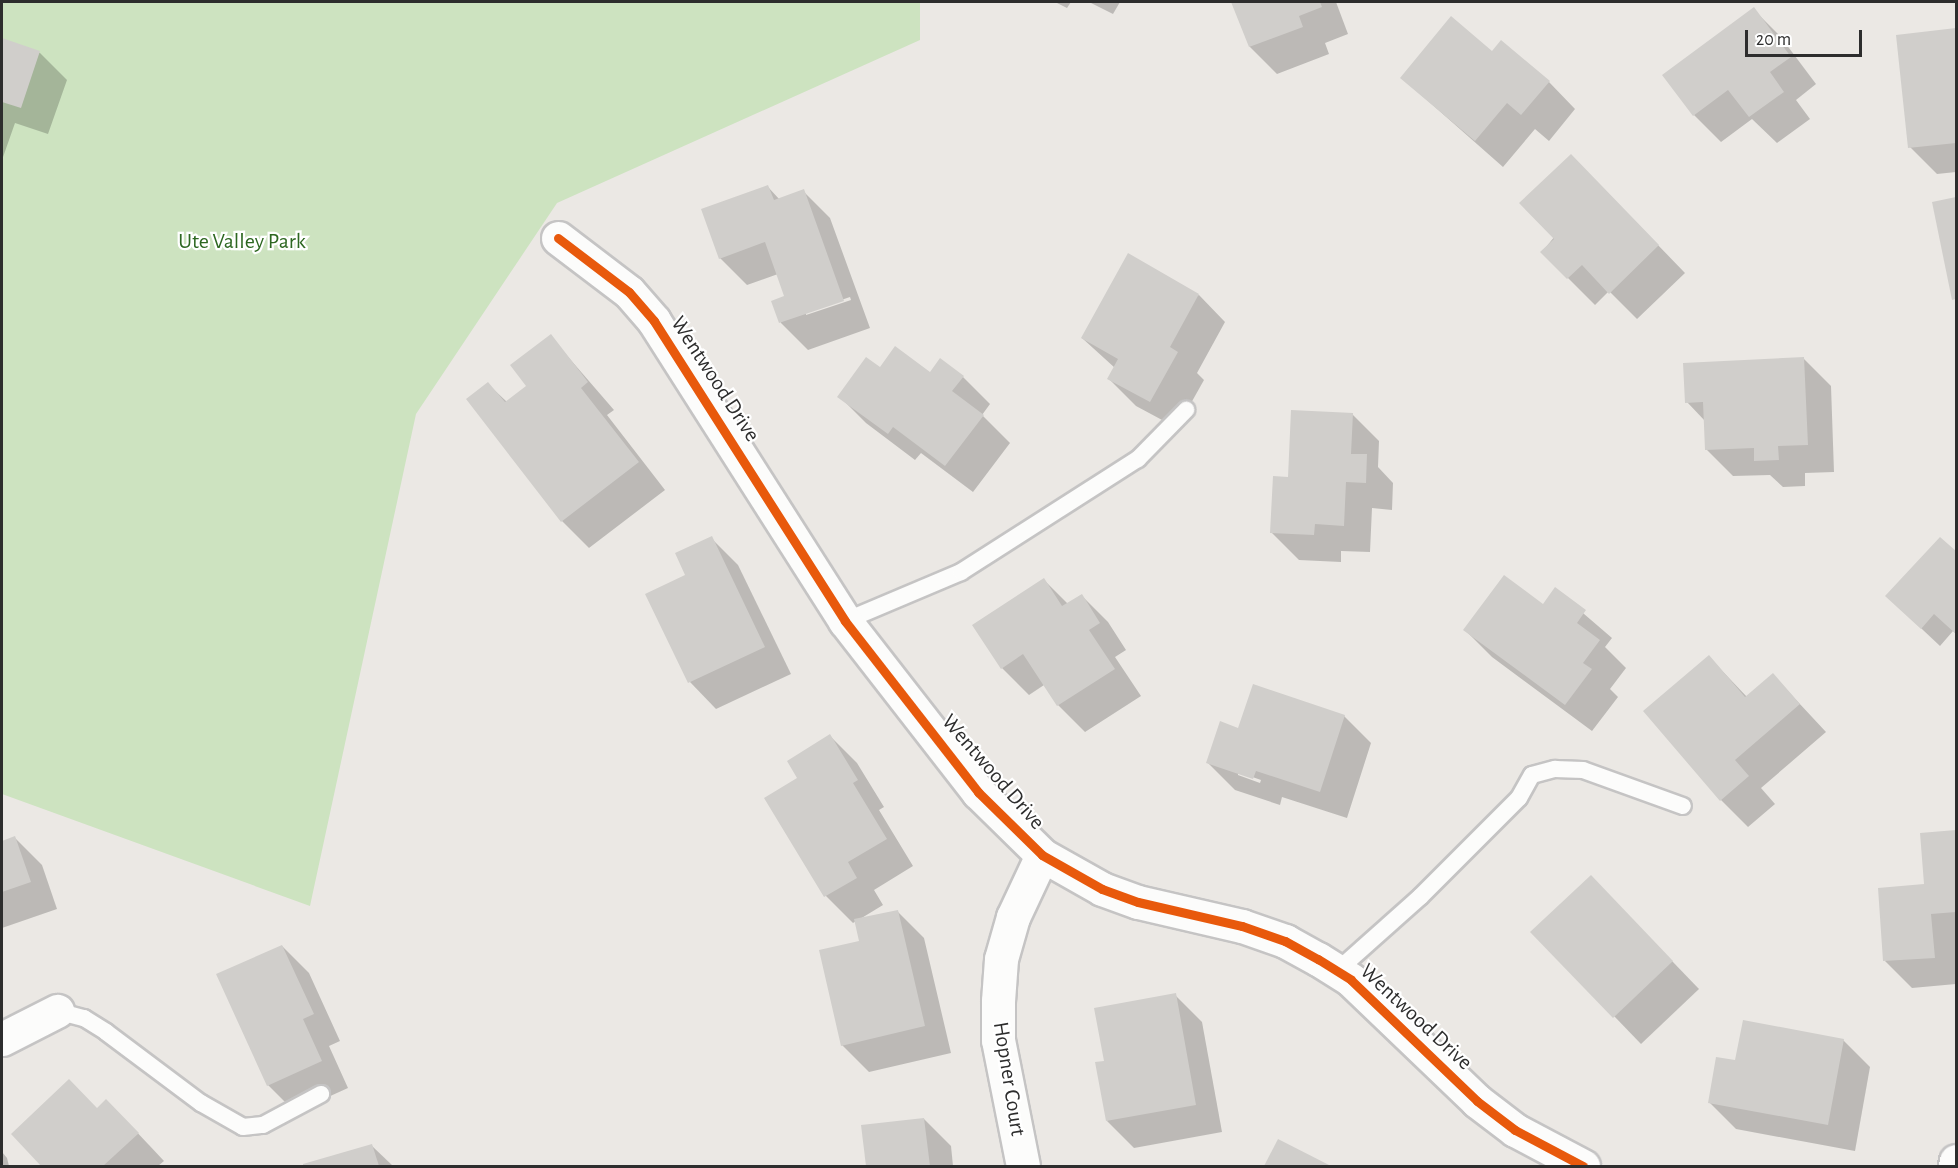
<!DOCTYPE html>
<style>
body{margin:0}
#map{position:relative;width:1958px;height:1168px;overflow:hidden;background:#ebe8e4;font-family:"Alegreya Sans",sans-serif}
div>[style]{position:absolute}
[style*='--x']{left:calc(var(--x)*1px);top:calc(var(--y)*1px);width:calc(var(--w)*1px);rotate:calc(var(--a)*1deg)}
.green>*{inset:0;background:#cde3c0}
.shadow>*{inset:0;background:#0003}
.building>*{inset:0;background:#d0cecb}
.roads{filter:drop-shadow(2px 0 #c5c4c4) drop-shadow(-2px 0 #c5c4c4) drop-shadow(0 2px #c5c4c4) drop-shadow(0 -2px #c5c4c4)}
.service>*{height:16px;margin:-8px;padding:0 8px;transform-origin:8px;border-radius:8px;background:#fcfcfb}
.minor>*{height:33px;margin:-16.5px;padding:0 16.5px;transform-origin:16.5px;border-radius:16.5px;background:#fcfcfb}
.cycleway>*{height:9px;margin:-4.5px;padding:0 4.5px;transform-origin:4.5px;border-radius:4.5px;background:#e8590c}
span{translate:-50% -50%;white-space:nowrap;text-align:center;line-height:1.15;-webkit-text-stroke:4.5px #fff;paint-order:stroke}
.park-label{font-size:22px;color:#2d6721}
.street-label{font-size:22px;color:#2d2d2d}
.frame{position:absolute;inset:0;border:3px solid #2d2d2d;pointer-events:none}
.scale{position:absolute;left:1745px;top:30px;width:117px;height:27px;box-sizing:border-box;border:3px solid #2d2d2d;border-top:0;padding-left:8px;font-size:18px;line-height:21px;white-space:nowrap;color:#2d2d2d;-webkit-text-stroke:4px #fff;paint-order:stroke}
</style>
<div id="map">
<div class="green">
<div style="clip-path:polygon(2px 2px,920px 2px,920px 40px,557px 203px,416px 414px,310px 906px,2px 794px)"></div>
</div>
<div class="shadow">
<div style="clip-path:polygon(1055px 2px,1071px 2px,1067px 8px)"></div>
<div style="clip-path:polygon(1089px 2px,1120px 2px,1113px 14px)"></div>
<div style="clip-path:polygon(1232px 2px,1336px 2px,1348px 34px,1325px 43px,1329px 54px,1277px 74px,1250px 47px)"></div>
<div style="clip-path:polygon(1753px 9px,1780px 36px,1816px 84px,1796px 100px,1810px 119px,1777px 143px,1752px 119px,1721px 142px,1694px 115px)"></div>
<div style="clip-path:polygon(1956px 30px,1956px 172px,1937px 174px,1910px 147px,1898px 36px)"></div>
<div style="clip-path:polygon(2px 39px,40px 53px,67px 80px,48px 134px,15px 123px,2px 160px)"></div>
<div style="clip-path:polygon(1493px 53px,1549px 82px,1575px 109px,1549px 141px,1535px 129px,1503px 167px,1402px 78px)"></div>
<div style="clip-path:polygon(1598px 183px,1685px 273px,1637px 319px,1609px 291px,1595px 305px,1542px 252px)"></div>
<div style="clip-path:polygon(evenodd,768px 187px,780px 200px,803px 191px,830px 218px,870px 328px,808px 350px,781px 323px,773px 302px,786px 297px,778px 274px,747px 285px,720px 258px,768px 187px,850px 297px,851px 300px,806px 315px,806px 312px,850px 297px)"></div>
<div style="clip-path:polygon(1956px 199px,1956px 302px,1934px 203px)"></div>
<div style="clip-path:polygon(1199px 295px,1225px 322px,1197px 373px,1204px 380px,1177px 428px,1136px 406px,1109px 379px,1115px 368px,1082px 338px)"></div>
<div style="clip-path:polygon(550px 336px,614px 410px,607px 415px,665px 490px,589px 548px,562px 521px,488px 384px,507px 402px,528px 386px)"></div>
<div style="clip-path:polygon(1804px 359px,1831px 386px,1834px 472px,1805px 473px,1805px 486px,1783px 487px,1770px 475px,1733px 476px,1706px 449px,1705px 421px,1687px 402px)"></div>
<div style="clip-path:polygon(880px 370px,963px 377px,990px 404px,982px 415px,1010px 443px,973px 492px,921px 453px,915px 460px,866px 423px,839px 396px)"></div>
<div style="clip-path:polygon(1352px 414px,1379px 441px,1378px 467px,1393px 483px,1392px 510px,1372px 508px,1370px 552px,1341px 551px,1341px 562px,1299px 560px,1272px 533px,1289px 478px)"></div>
<div style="clip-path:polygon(711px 538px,738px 565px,791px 674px,716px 709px,690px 682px)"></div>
<div style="clip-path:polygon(1940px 539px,1956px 553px,1956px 634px,1953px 631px,1940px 646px,1906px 614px)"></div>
<div style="clip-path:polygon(1044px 580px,1068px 604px,1081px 595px,1108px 622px,1126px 650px,1115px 657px,1141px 696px,1085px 732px,1058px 705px,1044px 685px,1029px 695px,1002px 668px)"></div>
<div style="clip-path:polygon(1555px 589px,1612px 638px,1605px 647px,1626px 668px,1610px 689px,1618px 697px,1592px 731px,1492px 657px,1465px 630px,1543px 606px)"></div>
<div style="clip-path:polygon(1709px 657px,1747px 697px,1773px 675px,1826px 732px,1761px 788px,1775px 804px,1748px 827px,1721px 800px)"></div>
<div style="clip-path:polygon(evenodd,1344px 716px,1371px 743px,1347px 818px,1282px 797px,1280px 805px,1235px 790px,1208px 763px,1239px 730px,1344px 716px,1238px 772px,1261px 780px,1260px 783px,1238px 775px,1238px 772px)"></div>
<div style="clip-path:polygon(830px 736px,857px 763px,884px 807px,879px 810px,913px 866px,874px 890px,883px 905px,860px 919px,897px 911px,924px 938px,951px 1053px,869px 1072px,842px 1045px,861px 942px,856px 921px,853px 923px,826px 896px,766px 798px,799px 779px)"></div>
<div style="clip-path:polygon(1956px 832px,1956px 984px,1912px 988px,1885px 961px,1926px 886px,1922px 835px)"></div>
<div style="clip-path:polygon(15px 838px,42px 865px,57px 909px,2px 928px,2px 843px)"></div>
<div style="clip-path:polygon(1617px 904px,1699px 989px,1641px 1044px,1533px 932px)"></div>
<div style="clip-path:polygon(282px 946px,309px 973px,340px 1041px,329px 1046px,348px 1088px,295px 1112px,268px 1085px)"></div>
<div style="clip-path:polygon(1175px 995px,1202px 1022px,1222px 1132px,1134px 1148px,1107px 1121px)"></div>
<div style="clip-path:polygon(1843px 1040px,1870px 1067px,1855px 1151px,1736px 1129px,1709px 1102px,1737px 1062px)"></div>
<div style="clip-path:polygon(98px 1109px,133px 1128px,164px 1161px,158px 1166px,44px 1166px,13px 1134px)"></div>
<div style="clip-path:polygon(924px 1119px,951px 1146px,953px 1166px,867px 1166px,863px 1126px)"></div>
<div style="clip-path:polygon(1279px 1141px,1327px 1166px,1265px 1166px)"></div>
<div style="clip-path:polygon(372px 1146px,393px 1166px,305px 1166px,304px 1165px)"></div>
<div style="clip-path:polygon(2px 1152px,7px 1158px,9px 1166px,2px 1166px)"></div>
</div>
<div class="building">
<div style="clip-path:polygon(1231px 2px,1320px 2px,1322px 7px,1299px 16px,1303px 27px,1249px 47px)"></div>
<div style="clip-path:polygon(1754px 7px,1791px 57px,1770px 72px,1784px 92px,1749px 117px,1728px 90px,1693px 116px,1662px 75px)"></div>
<div style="clip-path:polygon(1451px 16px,1492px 51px,1501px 40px,1550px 81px,1521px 115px,1507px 103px,1475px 141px,1400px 78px)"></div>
<div style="clip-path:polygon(1956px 28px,1956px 143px,1908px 148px,1896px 35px)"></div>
<div style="clip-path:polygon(2px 38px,40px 51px,21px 108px,2px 102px)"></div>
<div style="clip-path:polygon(1571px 154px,1659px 245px,1609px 294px,1582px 265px,1567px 279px,1540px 252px,1554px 239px,1519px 203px)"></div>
<div style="clip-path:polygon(768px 185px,774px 200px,804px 189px,844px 301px,779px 323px,771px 301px,784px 296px,765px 242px,719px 259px,701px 209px)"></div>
<div style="clip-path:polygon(1956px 197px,1956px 299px,1952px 300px,1932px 202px)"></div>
<div style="clip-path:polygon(1128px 253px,1199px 294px,1170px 347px,1178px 352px,1150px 402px,1107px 379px,1118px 359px,1081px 338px)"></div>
<div style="clip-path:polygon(551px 334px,588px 382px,581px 388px,639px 462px,561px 522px,466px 399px,488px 382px,505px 402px,526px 386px,510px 365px)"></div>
<div style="clip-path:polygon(895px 346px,930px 372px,940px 358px,964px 376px,952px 391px,984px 415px,945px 466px,893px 427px,888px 434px,837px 397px,866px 357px,880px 367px)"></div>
<div style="clip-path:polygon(1804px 357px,1808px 445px,1778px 446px,1779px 460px,1754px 461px,1754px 448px,1705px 450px,1703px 402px,1685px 403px,1683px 363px)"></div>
<div style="clip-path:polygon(1291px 410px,1353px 413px,1351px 454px,1367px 454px,1366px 483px,1346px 482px,1344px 526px,1315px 524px,1314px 535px,1270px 533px,1273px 476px,1288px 477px)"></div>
<div style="clip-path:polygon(712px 536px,765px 647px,688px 683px,645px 594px,685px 575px,675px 553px)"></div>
<div style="clip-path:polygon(1940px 537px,1956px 551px,1956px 634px,1934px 614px,1921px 629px,1885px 596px)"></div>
<div style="clip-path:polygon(1504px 575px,1543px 604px,1555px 587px,1586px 610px,1577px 623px,1600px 640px,1583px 663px,1592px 669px,1565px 705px,1463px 630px)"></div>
<div style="clip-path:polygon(1044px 578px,1062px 606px,1082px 594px,1100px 623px,1089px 630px,1115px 669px,1057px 706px,1023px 654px,1001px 669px,972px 625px)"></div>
<div style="clip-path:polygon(1709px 655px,1745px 697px,1773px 673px,1800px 704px,1735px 760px,1749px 776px,1720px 801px,1643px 711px)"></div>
<div style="clip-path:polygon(1253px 684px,1345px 715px,1320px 792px,1256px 771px,1253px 779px,1206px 763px,1220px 721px,1238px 728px)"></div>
<div style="clip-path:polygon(830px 734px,858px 780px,853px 783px,887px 839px,848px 862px,857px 878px,824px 897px,764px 798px,797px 778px,787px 761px)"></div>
<div style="clip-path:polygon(1956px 830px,1956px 912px,1931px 914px,1935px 958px,1883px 961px,1878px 888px,1924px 884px,1920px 833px)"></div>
<div style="clip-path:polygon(15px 836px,31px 882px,2px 892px,2px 841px)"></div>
<div style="clip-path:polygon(1591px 875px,1673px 961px,1613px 1018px,1530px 932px)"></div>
<div style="clip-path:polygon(898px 910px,925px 1026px,841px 1046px,819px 950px,859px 941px,854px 919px)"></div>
<div style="clip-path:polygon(282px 945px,314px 1014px,303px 1019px,322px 1061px,267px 1086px,216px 974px)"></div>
<div style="clip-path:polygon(1176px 993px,1196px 1105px,1106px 1121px,1095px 1062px,1104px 1061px,1094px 1008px)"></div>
<div style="clip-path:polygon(1743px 1020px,1844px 1039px,1828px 1125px,1708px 1103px,1716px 1057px,1735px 1060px)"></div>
<div style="clip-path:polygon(69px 1079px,97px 1108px,106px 1099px,139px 1133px,103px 1166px,41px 1166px,11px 1134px)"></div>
<div style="clip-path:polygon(924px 1118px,930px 1166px,866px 1166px,861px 1125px)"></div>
<div style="clip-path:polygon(1278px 1139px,1331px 1166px,1264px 1166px)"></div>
<div style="clip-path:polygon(372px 1144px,379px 1166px,303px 1166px,303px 1164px)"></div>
</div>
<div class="roads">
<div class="service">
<div style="--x:845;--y:621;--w:126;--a:-22.9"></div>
<div style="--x:961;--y:572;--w:210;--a:-32.6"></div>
<div style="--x:1138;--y:459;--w:69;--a:-45.6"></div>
<div style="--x:1337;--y:971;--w:111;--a:-41.7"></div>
<div style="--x:1420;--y:897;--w:140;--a:-45"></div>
<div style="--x:1519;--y:798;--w:26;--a:-61"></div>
<div style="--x:1532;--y:775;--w:24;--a:-15"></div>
<div style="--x:1555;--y:769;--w:28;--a:2"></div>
<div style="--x:1583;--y:770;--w:106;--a:19.8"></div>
<div style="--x:57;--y:1011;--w:28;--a:15"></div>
<div style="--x:84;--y:1018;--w:26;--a:32"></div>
<div style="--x:106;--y:1032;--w:119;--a:36.8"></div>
<div style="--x:201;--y:1103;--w:48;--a:29.7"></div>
<div style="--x:243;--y:1127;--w:20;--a:-6"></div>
<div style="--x:263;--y:1125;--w:66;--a:-28.1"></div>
</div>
<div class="minor">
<div style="--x:558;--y:238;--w:89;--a:37.3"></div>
<div style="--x:629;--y:292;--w:38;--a:49"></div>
<div style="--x:654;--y:321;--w:356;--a:57.5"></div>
<div style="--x:845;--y:621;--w:217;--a:52.1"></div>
<div style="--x:978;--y:792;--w:90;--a:44.5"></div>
<div style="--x:1042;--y:855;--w:69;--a:29.5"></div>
<div style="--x:1102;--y:889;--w:38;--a:20"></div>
<div style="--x:1138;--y:902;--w:107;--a:13"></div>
<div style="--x:1242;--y:926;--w:46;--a:19.2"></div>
<div style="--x:1285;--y:941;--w:38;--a:29"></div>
<div style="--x:1318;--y:959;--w:39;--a:32"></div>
<div style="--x:1351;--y:980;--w:175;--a:43.8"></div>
<div style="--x:1477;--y:1101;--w:48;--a:37.3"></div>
<div style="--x:1515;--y:1130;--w:77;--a:27.9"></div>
<div style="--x:2;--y:1039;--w:62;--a:-27"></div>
<div style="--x:1023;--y:1166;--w:128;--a:-101.2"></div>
<div style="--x:998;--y:1040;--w:39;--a:-90"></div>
<div style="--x:998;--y:1001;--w:42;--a:-85.9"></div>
<div style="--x:1001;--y:959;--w:44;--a:-74.1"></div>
<div style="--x:1013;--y:917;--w:68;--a:-64.9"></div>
<div style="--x:1955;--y:1166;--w:5;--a:-79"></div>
</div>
</div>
<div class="cycleway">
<div style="--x:558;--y:238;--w:89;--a:37.3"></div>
<div style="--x:629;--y:292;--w:38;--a:49"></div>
<div style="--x:654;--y:321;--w:356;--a:57.5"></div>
<div style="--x:845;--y:621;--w:217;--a:52.1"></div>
<div style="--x:978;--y:792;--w:90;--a:44.5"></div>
<div style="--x:1042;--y:855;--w:69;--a:29.5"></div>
<div style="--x:1102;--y:889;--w:38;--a:20"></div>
<div style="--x:1138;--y:902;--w:107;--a:13"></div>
<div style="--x:1242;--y:926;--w:46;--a:19.2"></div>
<div style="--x:1285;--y:941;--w:38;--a:29"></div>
<div style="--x:1318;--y:959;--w:39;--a:32"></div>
<div style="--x:1351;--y:980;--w:175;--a:43.8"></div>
<div style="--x:1477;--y:1101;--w:48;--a:37.3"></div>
<div style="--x:1515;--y:1130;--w:77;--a:27.9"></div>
</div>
<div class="park-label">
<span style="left:242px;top:242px">Ute Valley Park</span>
</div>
<div class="street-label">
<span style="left:715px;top:379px;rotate:57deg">Wentwood Drive</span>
<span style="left:993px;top:772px;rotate:49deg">Wentwood Drive</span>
<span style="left:1416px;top:1017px;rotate:43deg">Wentwood Drive</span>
<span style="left:1009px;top:1079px;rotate:81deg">Hopner Court</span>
</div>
<div class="frame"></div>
<div class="scale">20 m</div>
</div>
